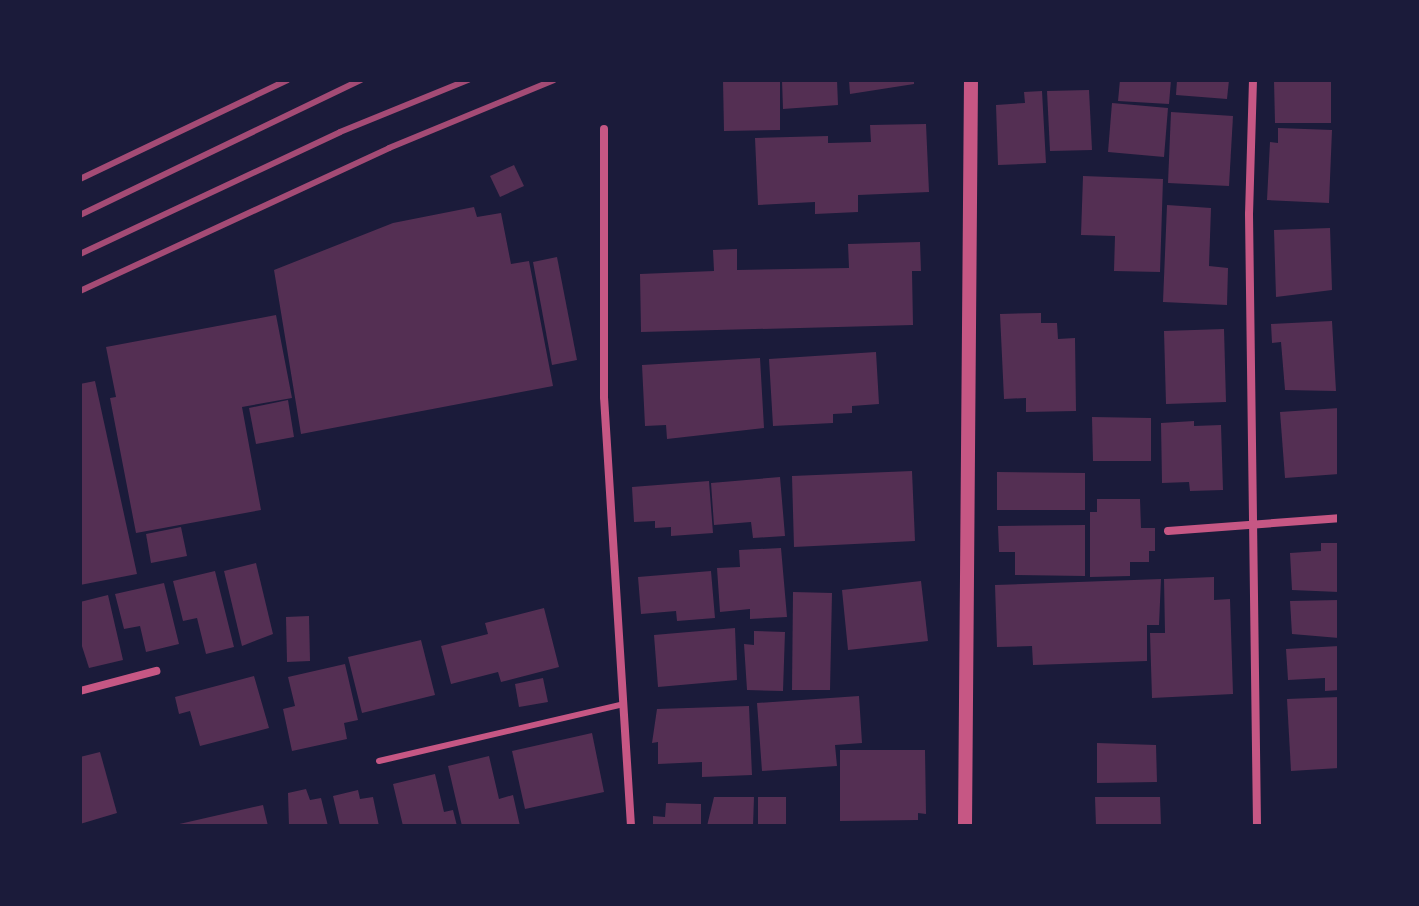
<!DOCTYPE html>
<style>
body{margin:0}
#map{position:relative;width:1419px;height:906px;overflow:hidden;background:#1b1b3a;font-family:Literata,serif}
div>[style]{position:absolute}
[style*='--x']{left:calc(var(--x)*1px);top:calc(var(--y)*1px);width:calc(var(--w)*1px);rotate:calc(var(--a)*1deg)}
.building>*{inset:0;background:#542f53}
.service>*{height:6px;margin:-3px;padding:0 3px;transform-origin:3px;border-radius:3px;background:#c65784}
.minor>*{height:8px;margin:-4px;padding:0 4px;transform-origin:4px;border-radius:4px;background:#c65784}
.tertiary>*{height:14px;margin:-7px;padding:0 7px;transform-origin:7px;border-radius:7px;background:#c65784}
.rail>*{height:6px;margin:-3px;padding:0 3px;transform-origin:3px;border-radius:3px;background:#a44b75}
span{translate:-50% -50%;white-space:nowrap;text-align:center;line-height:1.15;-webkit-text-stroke:8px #1b1b3a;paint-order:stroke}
.frame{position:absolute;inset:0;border:82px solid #1b1b3a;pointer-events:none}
</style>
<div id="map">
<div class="building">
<div style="clip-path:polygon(723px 80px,780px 80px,780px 130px,724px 131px)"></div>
<div style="clip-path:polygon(782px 80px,837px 80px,838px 105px,783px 109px)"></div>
<div style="clip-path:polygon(849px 80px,914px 80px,914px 84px,850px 94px)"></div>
<div style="clip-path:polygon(1120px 80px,1171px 80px,1169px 104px,1118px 101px)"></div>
<div style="clip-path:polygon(1177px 80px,1229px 80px,1227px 99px,1176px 95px)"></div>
<div style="clip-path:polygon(1274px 80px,1331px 80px,1331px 123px,1275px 123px)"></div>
<div style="clip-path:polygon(1089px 90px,1092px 150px,1050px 151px,1047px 91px)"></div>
<div style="clip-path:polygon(1042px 91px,1046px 163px,998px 165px,996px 105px,1025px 103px,1024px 92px)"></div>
<div style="clip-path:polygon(1112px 103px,1168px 108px,1164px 157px,1108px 152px)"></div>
<div style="clip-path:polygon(1171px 112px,1233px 116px,1229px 186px,1168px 183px)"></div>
<div style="clip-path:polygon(926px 124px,929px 192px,858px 195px,858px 212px,815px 214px,815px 202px,758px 205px,755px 138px,828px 136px,828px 143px,871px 142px,870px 125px)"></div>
<div style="clip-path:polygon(1278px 128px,1332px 130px,1329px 203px,1267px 200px,1270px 142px,1278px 143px)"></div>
<div style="clip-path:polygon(514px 165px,524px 186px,500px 197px,490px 176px)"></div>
<div style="clip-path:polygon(1083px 176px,1163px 179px,1160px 272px,1114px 271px,1115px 236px,1081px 235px)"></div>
<div style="clip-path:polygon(1167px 205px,1211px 208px,1209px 266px,1228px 268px,1227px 305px,1163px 302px)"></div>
<div style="clip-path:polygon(474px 207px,477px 217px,501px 213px,511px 264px,529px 261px,553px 386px,301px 434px,274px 270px,393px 223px)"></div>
<div style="clip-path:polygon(1330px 228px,1332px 290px,1276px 297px,1274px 230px)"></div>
<div style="clip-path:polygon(920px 242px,921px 271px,912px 271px,913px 325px,641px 332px,640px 274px,714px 271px,713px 250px,737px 249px,737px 270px,849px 268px,848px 244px)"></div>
<div style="clip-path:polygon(557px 257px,577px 360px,552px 365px,533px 262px)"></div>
<div style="clip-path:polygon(1041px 313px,1041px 323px,1057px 323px,1058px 339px,1075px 338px,1076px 411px,1026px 412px,1026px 398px,1004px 399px,1000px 314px)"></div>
<div style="clip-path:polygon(276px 315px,292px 398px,242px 407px,261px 510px,136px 533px,110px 398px,116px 397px,106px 347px)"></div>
<div style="clip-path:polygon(1332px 321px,1336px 391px,1285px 390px,1281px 342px,1272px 343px,1271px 324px)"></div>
<div style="clip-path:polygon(1224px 329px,1226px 402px,1166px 404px,1164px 331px)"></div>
<div style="clip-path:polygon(876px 352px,879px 404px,852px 406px,852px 413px,833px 414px,833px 423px,773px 426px,769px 359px)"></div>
<div style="clip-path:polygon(760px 358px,764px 428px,667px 439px,666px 425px,645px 426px,642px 365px)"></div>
<div style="clip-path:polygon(95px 381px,137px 574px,80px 585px,80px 384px)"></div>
<div style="clip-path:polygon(288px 400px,294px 437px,256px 444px,249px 408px)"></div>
<div style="clip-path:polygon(1339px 408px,1339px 474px,1285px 478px,1280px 412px)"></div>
<div style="clip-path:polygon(1092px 417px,1151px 418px,1151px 461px,1093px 461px)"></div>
<div style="clip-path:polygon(1194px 421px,1194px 426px,1221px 425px,1223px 490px,1190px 491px,1189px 482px,1162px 483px,1161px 423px)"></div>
<div style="clip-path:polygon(912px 471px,915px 541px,794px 547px,792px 476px)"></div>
<div style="clip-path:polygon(997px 472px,1085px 473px,1085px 510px,997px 510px)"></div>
<div style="clip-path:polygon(780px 477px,785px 536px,753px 538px,751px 522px,714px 525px,711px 483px)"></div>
<div style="clip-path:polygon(709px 481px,713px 533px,671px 536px,671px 527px,655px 528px,655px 521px,634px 522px,632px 487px)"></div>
<div style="clip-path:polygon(1097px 499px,1140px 499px,1141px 528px,1155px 528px,1155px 551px,1149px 551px,1149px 562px,1130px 562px,1130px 576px,1090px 577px,1090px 512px,1097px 512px)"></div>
<div style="clip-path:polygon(1085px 525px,1085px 576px,1015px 575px,1015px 552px,999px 552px,998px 526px)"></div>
<div style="clip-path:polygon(181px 527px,187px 556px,151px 563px,146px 534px)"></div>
<div style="clip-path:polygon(1321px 543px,1339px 543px,1339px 592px,1292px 590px,1290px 553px,1321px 551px)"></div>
<div style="clip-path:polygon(781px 548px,787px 617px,750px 619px,750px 609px,720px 612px,717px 568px,740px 567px,739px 550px)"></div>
<div style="clip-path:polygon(256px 563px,273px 634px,242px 646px,224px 571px)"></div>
<div style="clip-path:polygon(215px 571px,234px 647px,206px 654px,197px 618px,183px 621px,173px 581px)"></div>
<div style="clip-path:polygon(711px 571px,715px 618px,677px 621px,676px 611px,641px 614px,638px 577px)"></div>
<div style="clip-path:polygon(1214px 577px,1214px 600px,1230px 599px,1233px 694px,1152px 698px,1150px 633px,1165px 633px,1164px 579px)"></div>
<div style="clip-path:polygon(1161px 579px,1159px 625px,1147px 625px,1147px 661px,1033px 665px,1032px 646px,997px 647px,995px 585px)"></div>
<div style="clip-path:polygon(921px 581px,928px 641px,848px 650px,842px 590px)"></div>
<div style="clip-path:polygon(164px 583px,179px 644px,146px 652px,140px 626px,124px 629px,115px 594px)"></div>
<div style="clip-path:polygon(793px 592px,832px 593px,830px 690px,792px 690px)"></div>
<div style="clip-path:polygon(108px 595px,123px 660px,89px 668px,80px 640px,80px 602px)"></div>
<div style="clip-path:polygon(1339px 600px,1339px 638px,1292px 634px,1290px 601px)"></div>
<div style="clip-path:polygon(544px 608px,559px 667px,501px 682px,498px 672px,451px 684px,441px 646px,488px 634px,485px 623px)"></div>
<div style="clip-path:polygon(309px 616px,310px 661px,287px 662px,286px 617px)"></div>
<div style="clip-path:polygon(735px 628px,737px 680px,658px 687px,654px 635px)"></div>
<div style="clip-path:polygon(754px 631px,785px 632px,783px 691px,747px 690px,744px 644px,754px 645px)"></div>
<div style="clip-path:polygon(421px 640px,435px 695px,362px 713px,348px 657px)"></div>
<div style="clip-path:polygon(1339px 646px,1339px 690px,1325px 691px,1325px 678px,1288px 680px,1286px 649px)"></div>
<div style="clip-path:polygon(345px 664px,358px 720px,344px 723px,347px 739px,292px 751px,283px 709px,295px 706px,288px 677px)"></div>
<div style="clip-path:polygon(254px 676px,269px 728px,200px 746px,190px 711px,179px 714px,175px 697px)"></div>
<div style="clip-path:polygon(543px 678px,548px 702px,519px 707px,515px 684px)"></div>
<div style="clip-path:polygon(859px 696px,862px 743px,835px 745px,837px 766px,762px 771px,757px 703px)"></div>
<div style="clip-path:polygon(1339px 697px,1339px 768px,1291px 771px,1287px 699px)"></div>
<div style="clip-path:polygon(749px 706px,752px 775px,702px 777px,702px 762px,658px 764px,658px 742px,652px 743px,657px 709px)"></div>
<div style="clip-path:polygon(592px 733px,604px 792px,525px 809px,512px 751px)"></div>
<div style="clip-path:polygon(1097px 743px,1156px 745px,1157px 782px,1097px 783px)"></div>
<div style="clip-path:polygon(840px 750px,925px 750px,926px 814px,918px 813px,918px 820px,840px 821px)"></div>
<div style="clip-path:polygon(100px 752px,117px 813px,80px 824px,80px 757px)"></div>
<div style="clip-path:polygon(489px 756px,499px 799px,513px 795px,520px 826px,462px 826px,448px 766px)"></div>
<div style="clip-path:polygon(435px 774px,444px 812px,453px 810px,457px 826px,403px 826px,393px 784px)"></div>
<div style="clip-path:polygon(306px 789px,310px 800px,321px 798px,328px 826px,289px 826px,288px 793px)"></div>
<div style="clip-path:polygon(358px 790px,360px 799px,373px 797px,379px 826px,340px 826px,333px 796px)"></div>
<div style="clip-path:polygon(714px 797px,754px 797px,753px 826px,707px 826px)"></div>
<div style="clip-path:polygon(758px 797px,786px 797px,786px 826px,758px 826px)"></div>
<div style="clip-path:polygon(1095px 797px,1160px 797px,1161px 826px,1096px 826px)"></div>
<div style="clip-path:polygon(666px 803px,701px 804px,701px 826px,653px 826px,653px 816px,665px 817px)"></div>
<div style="clip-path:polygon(263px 805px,268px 826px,175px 826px,175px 825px)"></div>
</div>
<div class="service">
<div style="--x:379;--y:761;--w:251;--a:-13.1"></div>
</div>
<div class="minor">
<div style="--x:1253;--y:80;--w:134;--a:91.7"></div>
<div style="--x:1249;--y:214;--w:612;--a:89.25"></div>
<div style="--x:604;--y:129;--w:268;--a:90"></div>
<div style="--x:604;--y:397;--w:430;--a:86.4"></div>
<div style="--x:1168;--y:531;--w:171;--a:-4.3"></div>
<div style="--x:80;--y:691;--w:79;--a:-14.7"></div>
</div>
<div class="tertiary">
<div style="--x:965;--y:826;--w:746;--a:-89.54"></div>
</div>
<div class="rail">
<div style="--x:80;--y:179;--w:230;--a:-25.5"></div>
<div style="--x:80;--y:215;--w:312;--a:-25.7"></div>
<div style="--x:80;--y:254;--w:287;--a:-25.1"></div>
<div style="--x:340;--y:132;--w:138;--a:-22.1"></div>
<div style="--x:80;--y:291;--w:340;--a:-24.8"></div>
<div style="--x:389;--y:148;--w:178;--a:-22.4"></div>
</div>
<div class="frame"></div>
</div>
